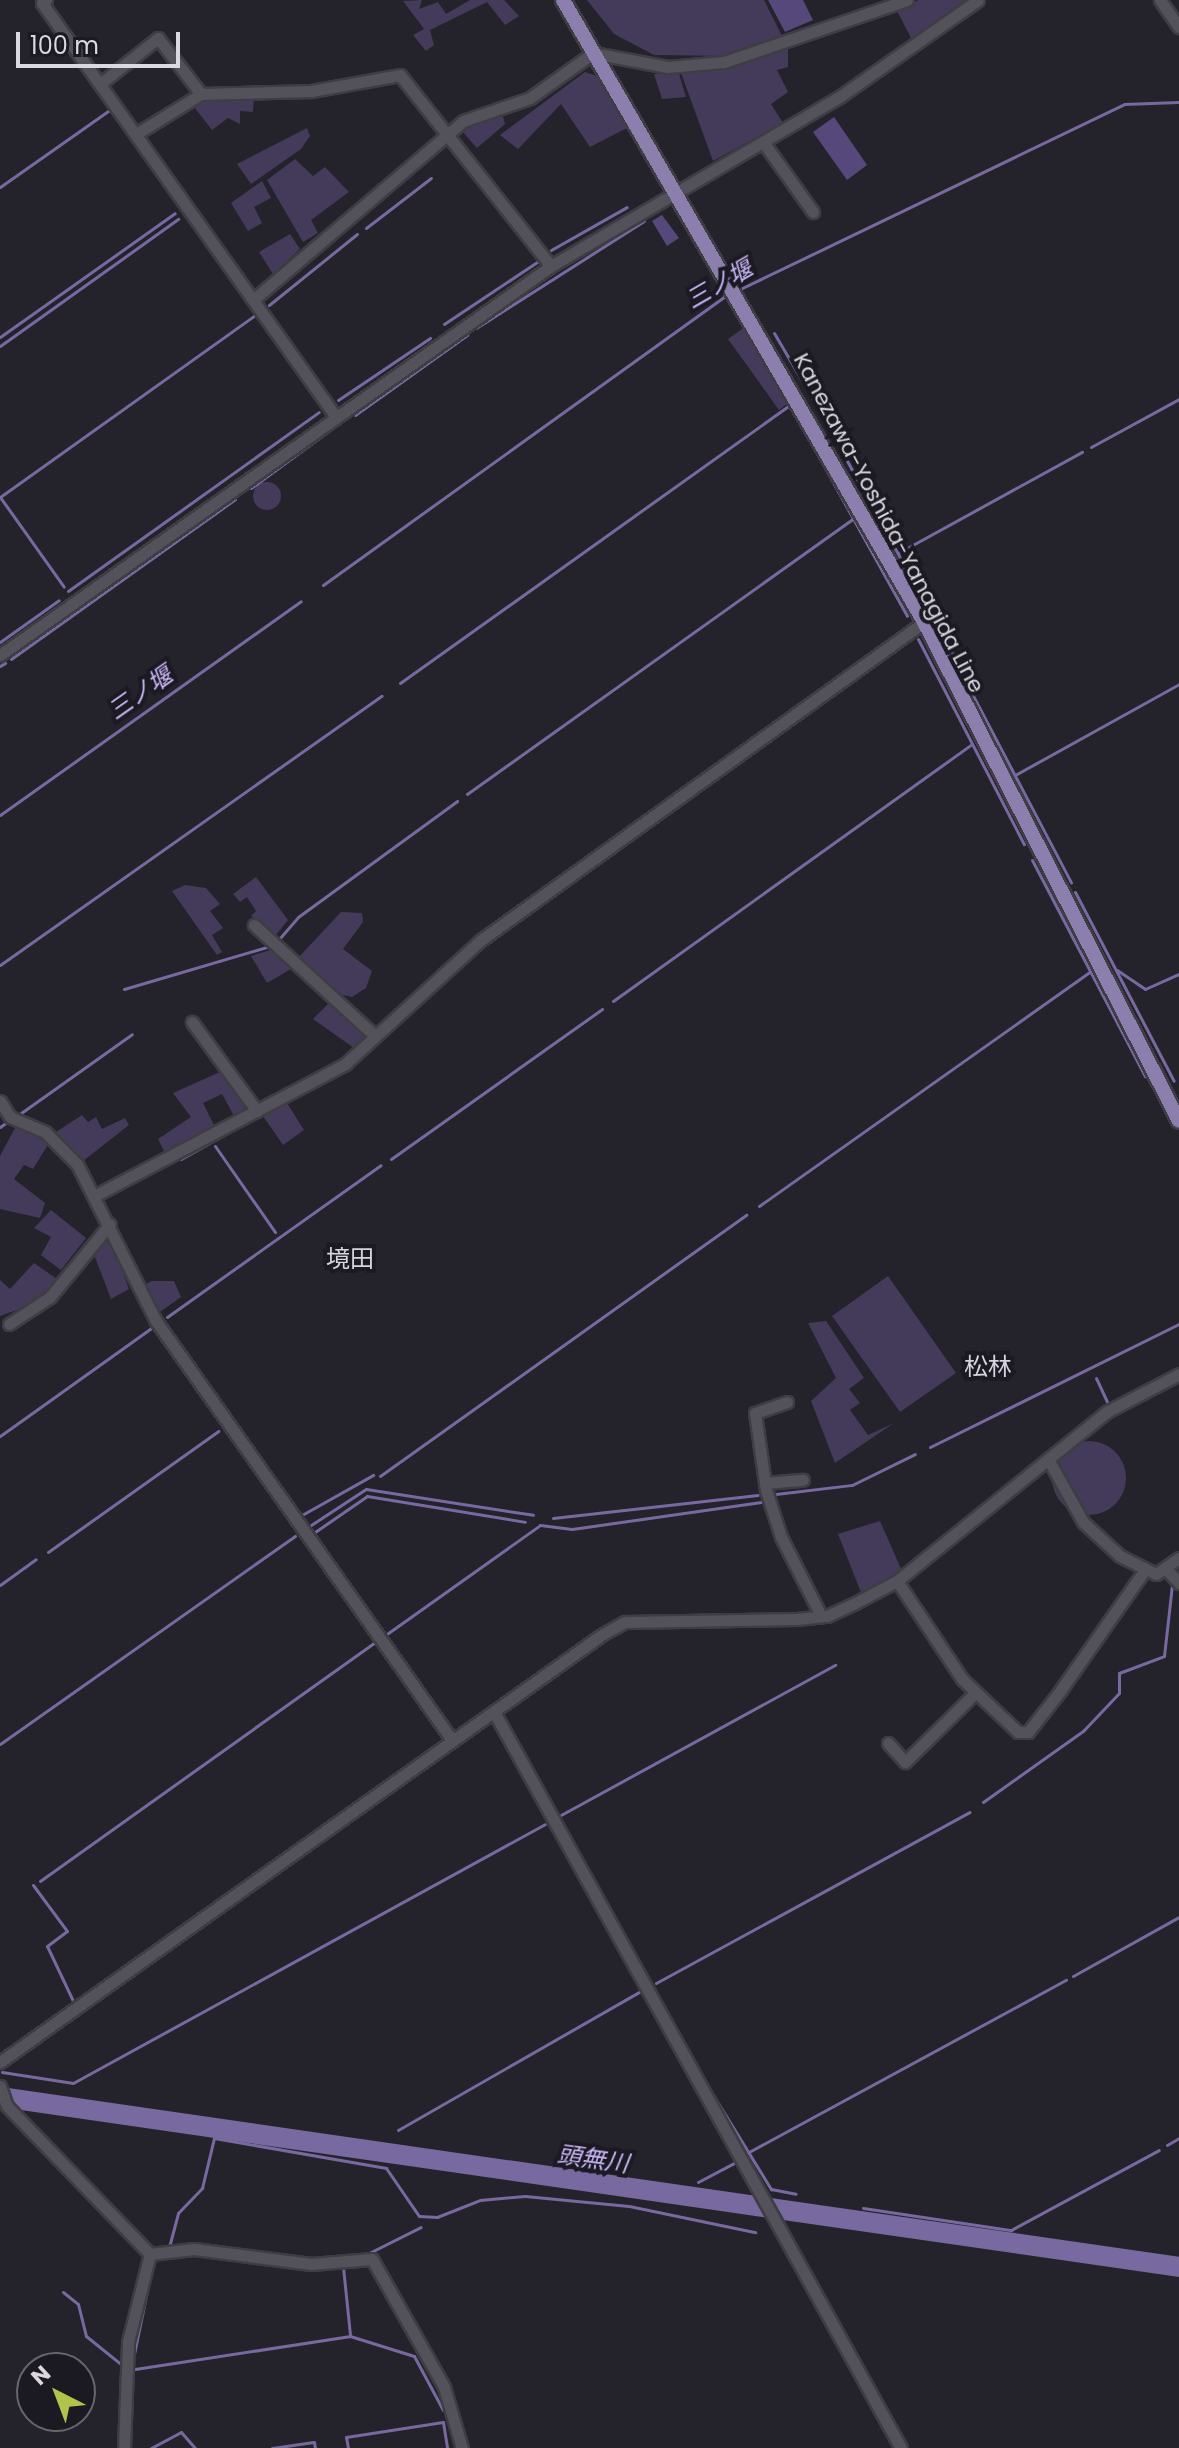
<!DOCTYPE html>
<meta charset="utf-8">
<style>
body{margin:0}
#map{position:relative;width:1179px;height:2448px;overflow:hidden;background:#24222b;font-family:Poppins,"Noto Sans JP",sans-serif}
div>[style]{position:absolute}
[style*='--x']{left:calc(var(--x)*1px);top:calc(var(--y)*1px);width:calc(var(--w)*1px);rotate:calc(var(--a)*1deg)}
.green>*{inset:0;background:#443b5a}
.round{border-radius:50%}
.stream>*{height:3px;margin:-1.5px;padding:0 1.5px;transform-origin:1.5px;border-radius:1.5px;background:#7869a0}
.river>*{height:20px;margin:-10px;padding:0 10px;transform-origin:10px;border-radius:10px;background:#7869a0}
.building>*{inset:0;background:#57487c}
.roads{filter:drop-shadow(2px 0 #3f3d44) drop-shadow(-2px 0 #3f3d44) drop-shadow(0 2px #3f3d44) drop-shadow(0 -2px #3f3d44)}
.minor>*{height:11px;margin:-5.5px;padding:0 5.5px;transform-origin:5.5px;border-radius:5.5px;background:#53515a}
.major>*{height:14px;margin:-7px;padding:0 7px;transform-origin:7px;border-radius:7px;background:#8c7fad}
span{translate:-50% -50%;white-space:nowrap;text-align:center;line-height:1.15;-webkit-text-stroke:8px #1b1921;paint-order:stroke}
.street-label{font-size:22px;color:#dbd9df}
.water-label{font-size:24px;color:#c9b7f8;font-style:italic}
.neighbourhood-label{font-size:24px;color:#d7d4e0}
.north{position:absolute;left:16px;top:2352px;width:80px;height:80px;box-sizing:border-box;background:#1b1921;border:2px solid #68666d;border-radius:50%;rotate:318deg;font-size:22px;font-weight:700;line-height:32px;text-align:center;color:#dbd9df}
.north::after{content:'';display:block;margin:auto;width:28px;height:36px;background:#b2c34c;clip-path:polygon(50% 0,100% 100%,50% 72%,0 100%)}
.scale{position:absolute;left:16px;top:32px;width:164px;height:36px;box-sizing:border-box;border:4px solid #dbd9df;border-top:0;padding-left:10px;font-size:24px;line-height:28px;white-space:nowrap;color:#dbd9df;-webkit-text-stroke:6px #1b1921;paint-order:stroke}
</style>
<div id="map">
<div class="green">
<div style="clip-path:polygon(422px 0,419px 9px,438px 2px,446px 14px,470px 0,504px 0,519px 16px,505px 25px,487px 2px,430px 30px,434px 45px,426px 51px,413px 35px,424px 29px,403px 1px)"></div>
<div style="clip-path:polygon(587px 0,764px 0,783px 38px,727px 56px,654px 55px,614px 34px)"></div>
<div style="clip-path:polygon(919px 0,965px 0,912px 40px,896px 9px)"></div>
<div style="clip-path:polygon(788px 48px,788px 67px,777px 70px,788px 92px,771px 104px,783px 123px,713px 161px,681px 73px,733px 67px)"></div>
<div style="clip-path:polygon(585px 72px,597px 76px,627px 128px,590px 147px,561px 104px,518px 149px,500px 135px)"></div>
<div style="clip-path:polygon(654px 74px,679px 74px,686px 97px,662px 99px)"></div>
<div style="clip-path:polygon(254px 96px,253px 112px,240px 111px,240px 124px,228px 118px,212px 130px,191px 103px)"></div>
<div style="clip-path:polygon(502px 113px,505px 124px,477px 148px,461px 130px)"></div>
<div style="clip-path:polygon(307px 128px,310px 136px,301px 149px,251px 184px,237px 164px)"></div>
<div style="clip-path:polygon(295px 159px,313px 176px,325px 167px,349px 192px,311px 220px,318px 233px,303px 242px,267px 180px)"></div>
<div style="clip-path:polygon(262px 181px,271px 198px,254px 207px,262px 223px,248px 231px,231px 203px)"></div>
<div style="clip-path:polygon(290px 234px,300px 249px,273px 274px,259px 252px)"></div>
<div style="clip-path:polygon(745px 327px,788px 403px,779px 410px,728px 339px)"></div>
<div class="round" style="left:253px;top:482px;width:28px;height:28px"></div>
<div style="clip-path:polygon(256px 877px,288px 920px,276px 935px,251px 916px,256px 911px,247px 897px,240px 902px,233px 894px)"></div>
<div style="clip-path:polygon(185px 885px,206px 888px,220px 904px,210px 911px,223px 928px,212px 935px,222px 952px,217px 955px,172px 891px)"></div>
<div style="clip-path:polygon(341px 912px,362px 913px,363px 922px,343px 949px,372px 971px,366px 988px,352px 997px,333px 993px,298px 958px)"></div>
<div style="clip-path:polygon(274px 949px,291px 969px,267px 983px,251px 956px)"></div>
<div style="clip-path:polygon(329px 1003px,368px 1034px,354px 1048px,313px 1019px)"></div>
<div style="clip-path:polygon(220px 1072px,246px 1109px,234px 1116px,222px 1094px,203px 1103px,215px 1127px,166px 1155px,158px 1139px,191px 1117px,173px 1093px)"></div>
<div style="clip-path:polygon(287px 1103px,304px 1130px,283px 1145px,263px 1116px)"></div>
<div style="clip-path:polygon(82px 1115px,88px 1122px,96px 1117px,102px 1129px,125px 1118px,129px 1125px,83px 1161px,56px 1132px)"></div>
<div style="clip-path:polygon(16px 1126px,49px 1143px,33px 1169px,24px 1165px,14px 1179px,45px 1203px,40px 1218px,0 1209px,0 1156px)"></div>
<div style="clip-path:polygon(51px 1210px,86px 1238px,61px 1270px,41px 1255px,51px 1237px,34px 1228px)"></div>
<div style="clip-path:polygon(109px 1234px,129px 1289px,111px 1299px,93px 1252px)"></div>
<div style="clip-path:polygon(34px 1263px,57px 1279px,36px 1303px,0 1316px,0 1280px,10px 1289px)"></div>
<div style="clip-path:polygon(888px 1276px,956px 1373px,900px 1412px,832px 1316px)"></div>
<div style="clip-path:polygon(152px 1281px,174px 1281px,181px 1297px,157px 1314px,142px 1286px)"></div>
<div style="clip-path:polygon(826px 1321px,864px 1378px,849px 1389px,860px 1403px,850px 1410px,868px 1435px,894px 1423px,835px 1463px,811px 1401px,836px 1378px,808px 1323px)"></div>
<div class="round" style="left:1052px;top:1441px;width:74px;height:74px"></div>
<div style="clip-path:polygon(880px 1521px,902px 1571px,862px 1595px,838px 1534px)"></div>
</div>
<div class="stream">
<div style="--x:0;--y:187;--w:136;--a:-35.1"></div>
<div style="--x:366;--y:228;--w:82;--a:-37.6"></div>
<div style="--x:551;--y:250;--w:87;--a:-29.5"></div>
<div style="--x:738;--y:290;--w:428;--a:-25.7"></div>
<div style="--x:1124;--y:104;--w:55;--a:-2.1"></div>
<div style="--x:269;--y:305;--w:113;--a:-38.9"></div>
<div style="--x:444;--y:324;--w:115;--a:-33.7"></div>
<div style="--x:476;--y:328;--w:199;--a:-32.5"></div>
<div style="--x:774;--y:333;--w:121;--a:59.6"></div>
<div style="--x:0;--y:337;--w:214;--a:-35.3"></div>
<div style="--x:0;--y:346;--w:219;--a:-35.5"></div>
<div style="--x:338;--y:400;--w:111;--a:-34"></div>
<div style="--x:794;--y:412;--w:233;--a:61"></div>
<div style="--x:355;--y:415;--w:138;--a:-35.5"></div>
<div style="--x:1091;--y:447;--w:100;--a:-28.6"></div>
<div style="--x:840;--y:448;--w:239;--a:61.3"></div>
<div style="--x:251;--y:488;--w:98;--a:-36.3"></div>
<div style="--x:0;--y:497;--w:315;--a:-35.5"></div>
<div style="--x:0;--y:497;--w:110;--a:54.6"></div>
<div style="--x:898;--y:553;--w:210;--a:-28.8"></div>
<div style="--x:323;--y:585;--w:497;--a:-35.7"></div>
<div style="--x:68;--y:591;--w:308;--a:-35.5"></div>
<div style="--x:918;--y:639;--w:231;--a:62.7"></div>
<div style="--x:0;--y:642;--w:72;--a:-35.4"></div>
<div style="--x:11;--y:659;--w:275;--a:-35.5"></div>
<div style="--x:0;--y:666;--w:6;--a:-31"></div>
<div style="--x:959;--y:669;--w:241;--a:62.3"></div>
<div style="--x:859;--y:676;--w:64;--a:-36.2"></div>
<div style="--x:400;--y:683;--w:479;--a:-35.5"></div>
<div style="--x:736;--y:764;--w:143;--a:-35.6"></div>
<div style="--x:1015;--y:775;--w:188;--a:-29"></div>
<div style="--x:467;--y:794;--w:474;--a:-35.5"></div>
<div style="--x:674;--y:808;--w:70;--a:-35.1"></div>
<div style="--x:0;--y:815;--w:369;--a:-35.4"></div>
<div style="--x:1032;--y:860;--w:244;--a:62.4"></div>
<div style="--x:539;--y:891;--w:274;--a:-35.7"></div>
<div style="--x:1075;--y:892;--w:213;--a:62.4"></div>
<div style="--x:279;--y:939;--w:29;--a:-49"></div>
<div style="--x:298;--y:917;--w:197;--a:-36.1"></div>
<div style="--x:482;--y:946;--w:57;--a:-35.7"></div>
<div style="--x:0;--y:965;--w:467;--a:-35.2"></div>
<div style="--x:1117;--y:970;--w:34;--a:34"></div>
<div style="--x:1145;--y:989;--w:37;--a:-24"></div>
<div style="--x:124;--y:989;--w:152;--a:-16.4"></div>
<div style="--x:613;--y:1001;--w:440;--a:-35.6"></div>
<div style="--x:21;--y:1113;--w:136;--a:-35.4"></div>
<div style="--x:0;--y:1127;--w:9;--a:-36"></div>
<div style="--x:215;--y:1146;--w:105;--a:55.1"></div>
<div style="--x:181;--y:1159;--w:65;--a:-29.3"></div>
<div style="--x:391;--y:1159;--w:259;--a:-35.4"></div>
<div style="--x:759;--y:1206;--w:405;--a:-35.3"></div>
<div style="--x:167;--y:1317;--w:262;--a:-35.4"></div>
<div style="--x:1096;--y:1378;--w:29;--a:65"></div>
<div style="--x:1108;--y:1404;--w:80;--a:-26.9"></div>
<div style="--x:0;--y:1436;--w:188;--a:-35.5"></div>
<div style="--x:930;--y:1447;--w:278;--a:-26.3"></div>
<div style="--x:380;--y:1476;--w:450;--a:-35.5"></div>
<div style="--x:776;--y:1494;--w:77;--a:-6.8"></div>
<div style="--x:852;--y:1485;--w:70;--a:-26.2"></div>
<div style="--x:300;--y:1516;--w:84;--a:-29.3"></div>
<div style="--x:553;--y:1518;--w:206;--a:-6.4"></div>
<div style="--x:311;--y:1525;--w:66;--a:-33.2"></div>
<div style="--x:366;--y:1489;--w:169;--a:8.8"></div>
<div style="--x:312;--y:1534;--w:67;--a:-34.6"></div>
<div style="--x:367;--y:1496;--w:160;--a:9.3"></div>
<div style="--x:48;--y:1552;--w:209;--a:-35.4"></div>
<div style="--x:0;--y:1585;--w:44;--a:-35.8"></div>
<div style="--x:384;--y:1636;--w:191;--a:-35.4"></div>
<div style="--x:540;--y:1525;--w:32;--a:7"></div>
<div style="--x:572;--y:1529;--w:191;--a:-8.1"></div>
<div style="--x:0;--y:1744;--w:361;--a:-35.2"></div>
<div style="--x:983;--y:1802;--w:123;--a:-35.4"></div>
<div style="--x:1083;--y:1731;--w:52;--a:-46.5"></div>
<div style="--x:1119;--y:1693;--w:20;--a:-90"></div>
<div style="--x:1119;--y:1673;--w:48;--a:-20.7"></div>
<div style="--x:1164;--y:1656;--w:71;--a:-83.6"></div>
<div style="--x:559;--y:1816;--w:315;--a:-28.7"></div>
<div style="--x:40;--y:1881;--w:410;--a:-35.5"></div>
<div style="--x:33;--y:1885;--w:57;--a:53.5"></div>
<div style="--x:67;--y:1931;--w:25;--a:143"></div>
<div style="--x:47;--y:1946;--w:63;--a:64.7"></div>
<div style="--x:1073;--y:1976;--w:121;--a:-29.1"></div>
<div style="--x:656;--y:1983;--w:357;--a:-28.6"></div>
<div style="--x:2;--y:2072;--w:72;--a:8.8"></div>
<div style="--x:73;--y:2083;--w:538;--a:-28.75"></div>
<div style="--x:702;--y:2077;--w:132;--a:58.4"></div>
<div style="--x:771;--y:2189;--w:25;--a:11"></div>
<div style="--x:398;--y:2130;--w:278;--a:-29.8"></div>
<div style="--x:1167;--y:2145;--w:14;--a:-30"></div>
<div style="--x:747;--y:2153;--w:363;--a:-28.5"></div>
<div style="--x:395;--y:2156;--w:10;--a:-79"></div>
<div style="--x:698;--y:2182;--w:41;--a:-27.8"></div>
<div style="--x:863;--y:2208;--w:150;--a:8.5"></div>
<div style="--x:1011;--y:2230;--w:168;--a:-28.4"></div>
<div style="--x:169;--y:2247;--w:35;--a:-75"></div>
<div style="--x:178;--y:2213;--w:35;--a:-46"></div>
<div style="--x:202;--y:2188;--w:51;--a:-76.5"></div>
<div style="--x:214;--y:2138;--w:175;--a:9.9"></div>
<div style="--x:386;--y:2168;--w:58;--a:55.5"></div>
<div style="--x:419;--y:2216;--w:18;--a:3"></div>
<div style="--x:437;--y:2217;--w:46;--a:-21.6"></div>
<div style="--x:480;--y:2200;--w:45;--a:-5.1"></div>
<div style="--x:525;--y:2196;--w:104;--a:5.5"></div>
<div style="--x:629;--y:2206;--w:129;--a:11.7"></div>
<div style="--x:367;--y:2254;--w:60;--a:-26.6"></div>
<div style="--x:343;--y:2267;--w:68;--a:84.1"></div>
<div style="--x:63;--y:2292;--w:19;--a:39"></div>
<div style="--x:78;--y:2304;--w:33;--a:76"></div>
<div style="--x:86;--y:2336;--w:48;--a:39"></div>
<div style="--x:134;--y:2354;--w:80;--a:-78.4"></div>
<div style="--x:135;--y:2369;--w:218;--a:-8.7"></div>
<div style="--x:350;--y:2336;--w:67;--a:17.4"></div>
<div style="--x:414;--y:2356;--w:61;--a:61.8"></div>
<div style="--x:130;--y:2429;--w:19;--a:-87"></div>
<div style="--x:151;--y:2448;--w:34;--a:-28"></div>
<div style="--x:181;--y:2432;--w:21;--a:49"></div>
<div style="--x:272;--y:2448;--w:42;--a:-8.1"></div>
<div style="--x:314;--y:2442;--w:6;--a:81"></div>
<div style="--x:348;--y:2448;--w:11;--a:-100"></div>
<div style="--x:346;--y:2437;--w:98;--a:-8.8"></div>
<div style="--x:443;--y:2422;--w:26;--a:81"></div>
</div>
<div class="river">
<div style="--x:0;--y:2097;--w:1191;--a:8.2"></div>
</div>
<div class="building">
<div style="clip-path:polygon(768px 0,803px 0,813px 20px,785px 32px)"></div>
<div style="clip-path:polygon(834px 117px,867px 165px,847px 180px,813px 132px)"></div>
<div style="clip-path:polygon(662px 215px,679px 238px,667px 246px,652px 221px)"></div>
</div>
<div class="roads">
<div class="minor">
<div style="--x:46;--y:0;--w:5;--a:143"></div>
<div style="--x:42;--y:3;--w:508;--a:54.62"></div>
<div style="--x:1160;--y:0;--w:33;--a:55"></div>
<div style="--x:100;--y:84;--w:74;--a:-38.4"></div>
<div style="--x:158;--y:38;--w:71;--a:52.5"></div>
<div style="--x:136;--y:134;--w:76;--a:-31.6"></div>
<div style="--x:201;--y:94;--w:110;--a:-1.6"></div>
<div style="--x:311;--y:91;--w:90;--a:-10.2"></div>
<div style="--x:400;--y:75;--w:243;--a:51.7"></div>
<div style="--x:763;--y:142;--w:86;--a:54.5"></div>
<div style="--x:253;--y:300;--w:276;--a:-40.4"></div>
<div style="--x:463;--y:121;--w:71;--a:-18.9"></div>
<div style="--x:530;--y:98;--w:77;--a:-35.5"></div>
<div style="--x:593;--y:53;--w:76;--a:10.6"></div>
<div style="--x:668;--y:67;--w:56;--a:-5.1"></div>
<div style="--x:724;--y:62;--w:193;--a:-18.7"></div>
<div style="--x:0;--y:655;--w:674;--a:-35.22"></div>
<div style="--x:551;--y:266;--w:334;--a:-30.4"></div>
<div style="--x:839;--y:97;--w:169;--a:-34.9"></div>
<div style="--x:254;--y:925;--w:163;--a:42.5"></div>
<div style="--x:192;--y:1022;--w:110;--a:53.9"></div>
<div style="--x:0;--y:1101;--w:19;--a:58"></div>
<div style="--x:10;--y:1117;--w:38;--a:23"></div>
<div style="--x:45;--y:1132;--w:45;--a:45"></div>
<div style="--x:77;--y:1164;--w:176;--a:63.3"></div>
<div style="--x:156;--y:1321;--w:513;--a:54.76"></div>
<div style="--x:94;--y:1196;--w:284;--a:-27.7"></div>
<div style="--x:345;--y:1064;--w:184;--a:-42.4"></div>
<div style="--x:481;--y:940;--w:545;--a:-35.67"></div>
<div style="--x:9;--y:1324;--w:49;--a:-33.4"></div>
<div style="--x:50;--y:1297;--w:94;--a:-50.6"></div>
<div style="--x:787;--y:1402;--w:34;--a:161"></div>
<div style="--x:755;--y:1413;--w:78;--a:81.9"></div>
<div style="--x:766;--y:1490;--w:49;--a:72.3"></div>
<div style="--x:781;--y:1537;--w:89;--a:63.1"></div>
<div style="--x:1048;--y:1459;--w:72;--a:60.9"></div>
<div style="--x:1083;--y:1522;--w:50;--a:42.6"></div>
<div style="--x:1120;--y:1556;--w:40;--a:26.6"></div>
<div style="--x:1156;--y:1574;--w:28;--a:-35"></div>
<div style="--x:765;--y:1483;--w:38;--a:-5"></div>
<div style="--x:1167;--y:1570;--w:18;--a:47"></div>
<div style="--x:897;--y:1581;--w:118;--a:56.4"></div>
<div style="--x:962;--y:1679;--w:77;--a:43.4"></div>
<div style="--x:1018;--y:1732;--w:10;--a:0"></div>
<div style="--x:1028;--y:1732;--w:52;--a:-52"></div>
<div style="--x:1060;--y:1691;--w:146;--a:-55"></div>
<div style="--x:494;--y:1712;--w:841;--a:61.06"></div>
<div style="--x:888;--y:1743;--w:25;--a:48"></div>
<div style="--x:905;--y:1762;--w:98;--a:-44.6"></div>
<div style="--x:0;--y:2062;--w:739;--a:-35.37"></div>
<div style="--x:603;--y:1634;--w:25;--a:-29"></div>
<div style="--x:625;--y:1622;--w:172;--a:-1"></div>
<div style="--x:797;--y:1619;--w:30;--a:-6"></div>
<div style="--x:827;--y:1616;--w:31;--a:-25"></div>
<div style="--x:855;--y:1603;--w:47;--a:-27.6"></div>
<div style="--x:897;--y:1581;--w:271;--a:-38.9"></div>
<div style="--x:1108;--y:1411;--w:80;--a:-27.5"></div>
<div style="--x:0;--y:2086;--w:21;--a:71"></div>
<div style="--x:7;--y:2106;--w:206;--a:46"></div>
<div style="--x:150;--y:2254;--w:44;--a:-6.5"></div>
<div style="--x:194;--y:2249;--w:118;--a:7.3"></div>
<div style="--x:311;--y:2264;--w:61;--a:-4.7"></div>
<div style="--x:372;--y:2259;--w:147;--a:60.6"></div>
<div style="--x:444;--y:2387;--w:64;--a:73.6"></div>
<div style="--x:124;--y:2448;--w:106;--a:-87.8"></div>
<div style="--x:128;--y:2342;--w:91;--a:-76"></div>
</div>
<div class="major">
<div style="--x:563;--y:0;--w:719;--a:59.87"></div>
<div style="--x:924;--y:622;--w:560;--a:62.93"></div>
</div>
</div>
<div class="street-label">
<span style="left:889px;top:523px;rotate:62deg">Kanezawa-Yoshida-Yanagida Line</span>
</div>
<div class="water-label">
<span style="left:719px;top:284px;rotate:-30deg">三ノ堰</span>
<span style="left:140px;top:693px;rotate:-35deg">三ノ堰</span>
<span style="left:593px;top:2159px;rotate:8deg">頭無川</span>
</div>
<div class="neighbourhood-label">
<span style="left:350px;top:1259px">境田</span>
<span style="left:988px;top:1367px">松林</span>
</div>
<div class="north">N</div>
<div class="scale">100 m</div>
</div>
